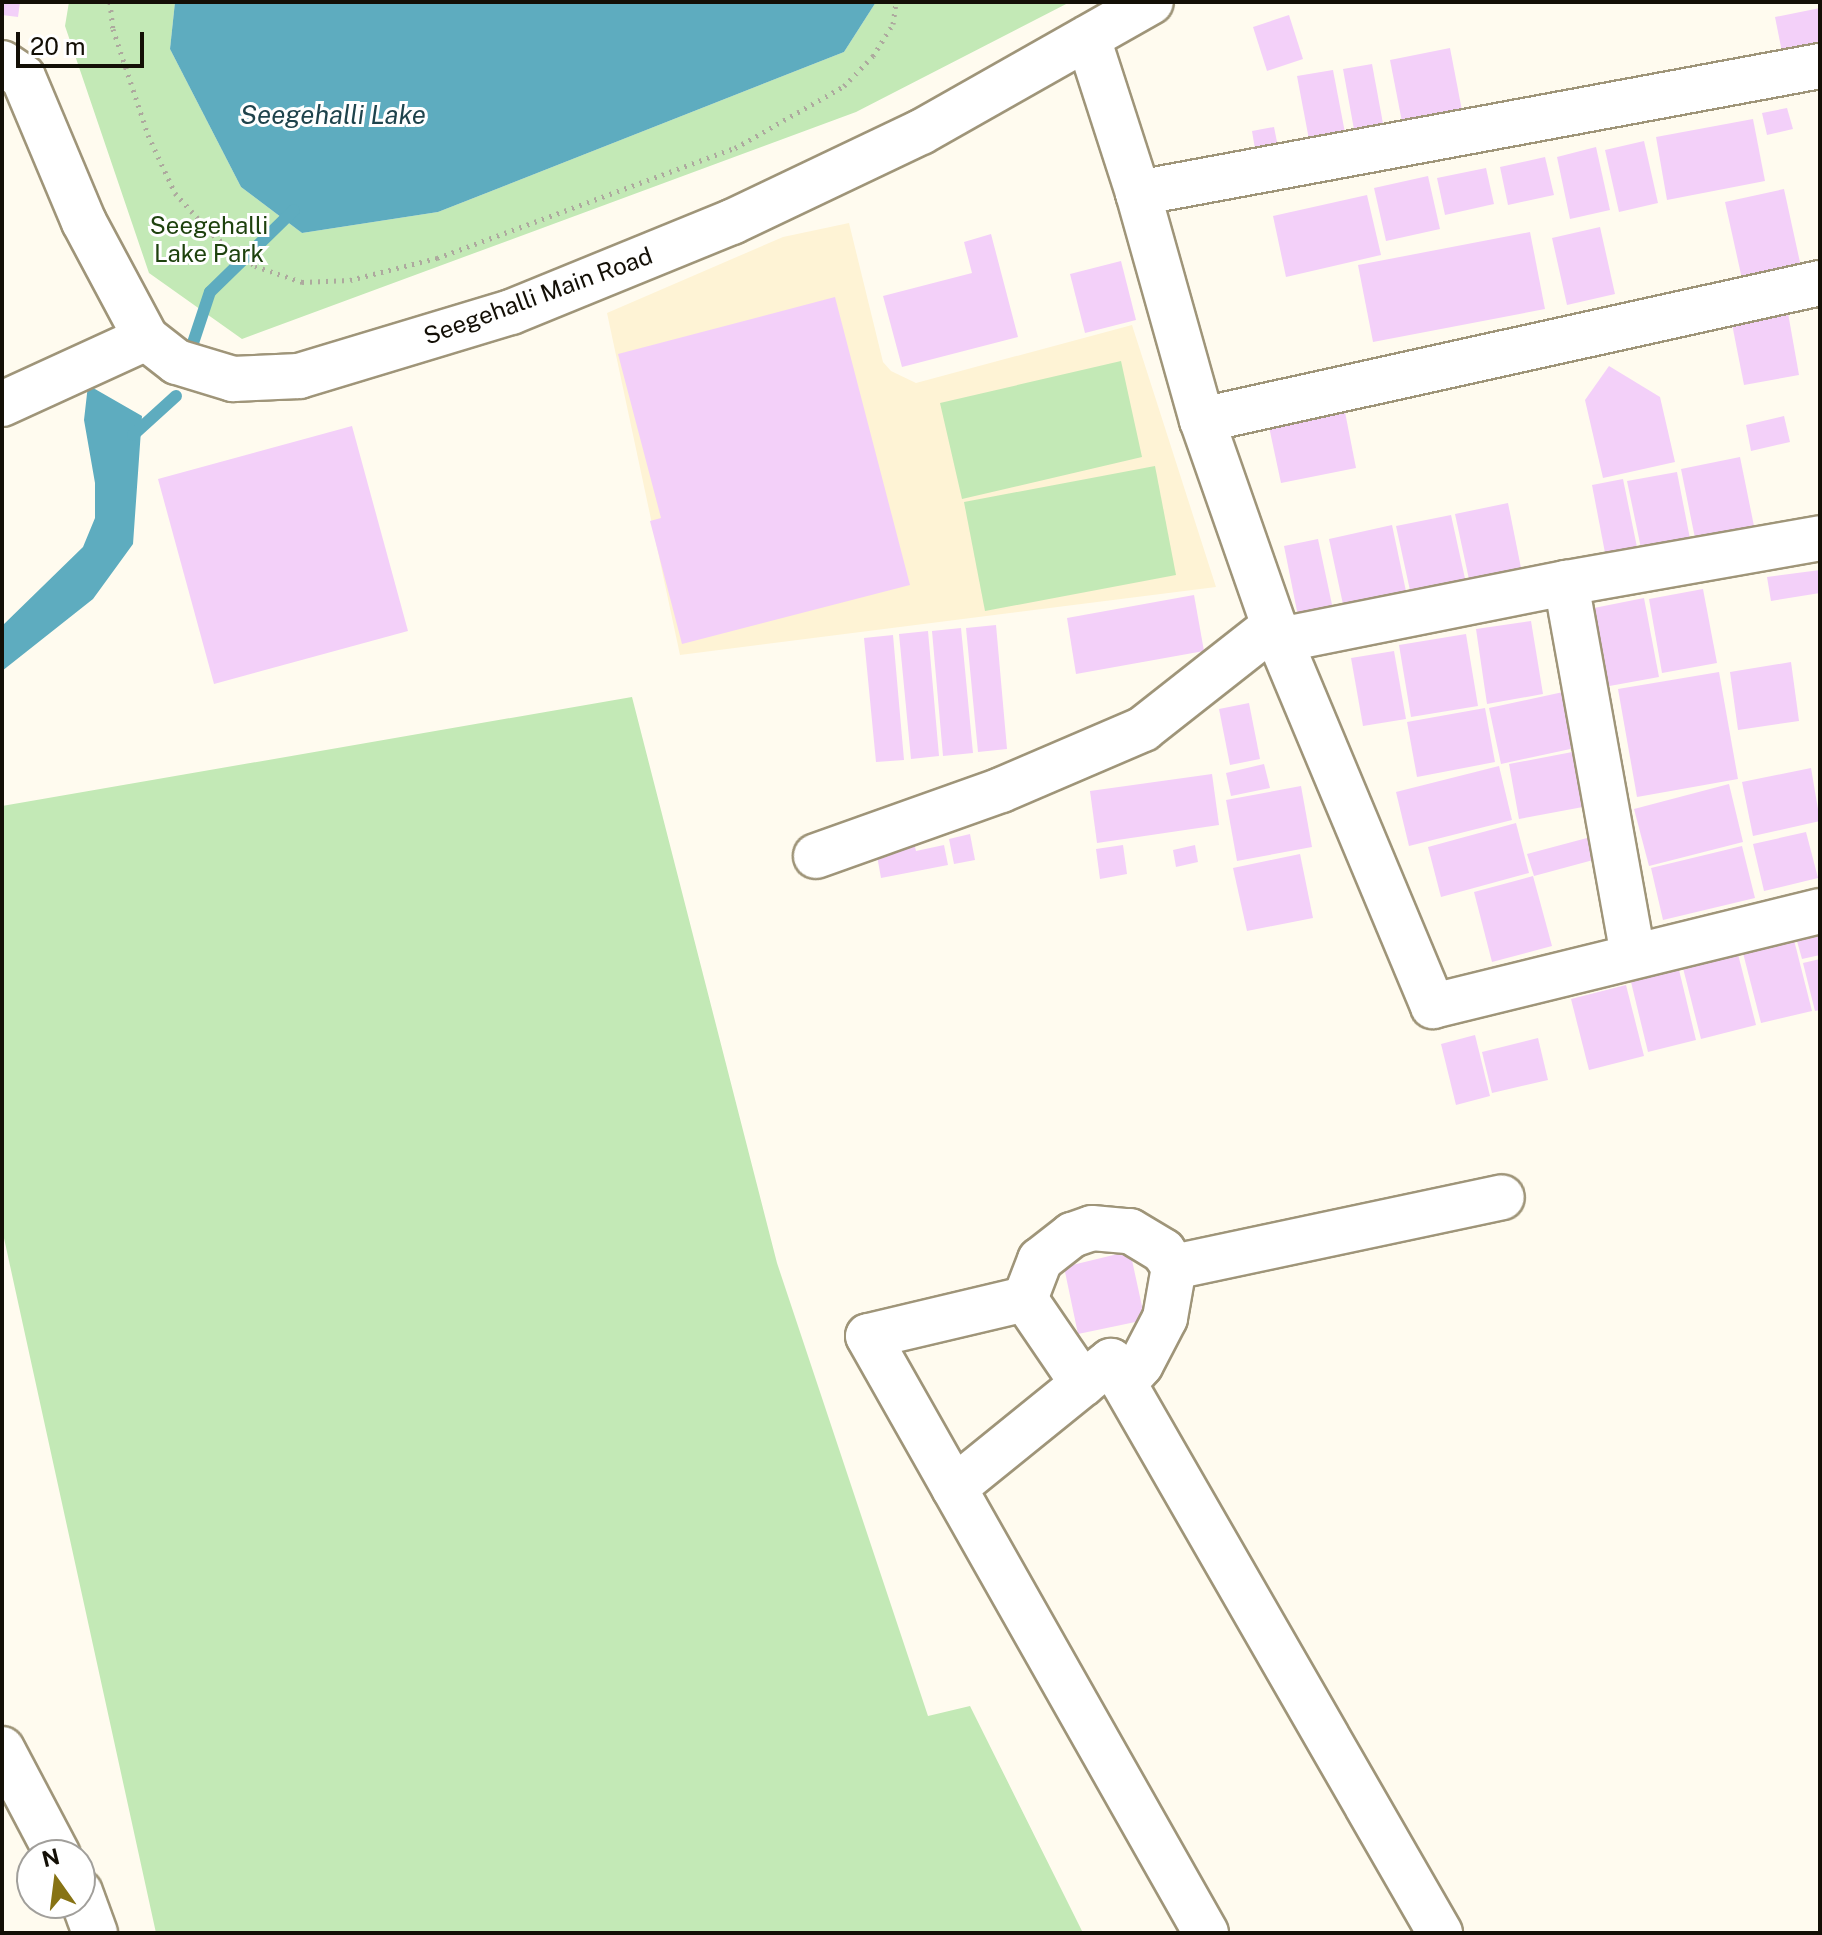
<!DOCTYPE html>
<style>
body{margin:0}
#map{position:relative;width:1822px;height:1935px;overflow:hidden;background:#fffbef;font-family:"Public Sans",sans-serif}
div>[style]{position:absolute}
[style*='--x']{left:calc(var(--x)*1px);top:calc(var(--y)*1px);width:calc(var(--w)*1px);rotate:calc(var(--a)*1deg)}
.built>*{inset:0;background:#fef3d5}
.green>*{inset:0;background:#c3e9b6}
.water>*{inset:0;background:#5eacbf}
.stream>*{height:12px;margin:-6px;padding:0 6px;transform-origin:6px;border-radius:6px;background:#5eacbf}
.building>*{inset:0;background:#f3d0f9}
.path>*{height:5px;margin-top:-2.5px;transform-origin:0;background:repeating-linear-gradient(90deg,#ada99e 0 2px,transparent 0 8px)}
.roads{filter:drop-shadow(2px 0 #9f9579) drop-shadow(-2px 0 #9f9579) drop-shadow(0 2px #9f9579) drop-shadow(0 -2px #9f9579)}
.minor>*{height:44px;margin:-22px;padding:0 22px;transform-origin:22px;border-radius:22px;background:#fff}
span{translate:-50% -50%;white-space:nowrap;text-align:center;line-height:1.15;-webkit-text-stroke:6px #fff;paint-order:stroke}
.park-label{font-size:24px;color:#1e420e}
.street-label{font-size:24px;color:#130f06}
.water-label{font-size:26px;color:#1e434c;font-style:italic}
.frame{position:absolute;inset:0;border:4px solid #130f06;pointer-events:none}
.north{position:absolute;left:16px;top:1839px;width:80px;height:80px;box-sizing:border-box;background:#fff;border:2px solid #a19f9b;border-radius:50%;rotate:346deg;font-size:22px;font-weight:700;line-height:32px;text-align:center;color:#130f06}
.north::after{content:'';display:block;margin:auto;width:28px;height:36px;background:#877314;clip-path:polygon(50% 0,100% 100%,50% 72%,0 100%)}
.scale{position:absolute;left:16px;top:32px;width:128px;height:36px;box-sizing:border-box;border:4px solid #130f06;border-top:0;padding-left:10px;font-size:24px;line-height:28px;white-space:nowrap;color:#130f06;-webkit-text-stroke:6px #fff;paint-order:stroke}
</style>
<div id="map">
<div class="built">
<div style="clip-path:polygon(849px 223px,883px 362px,891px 371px,916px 383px,1132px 325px,1216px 587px,680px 655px,607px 313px,783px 237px)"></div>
</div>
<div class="green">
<div style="clip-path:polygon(69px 2px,175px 2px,170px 49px,241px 187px,302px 233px,438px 212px,844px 52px,876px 2px,1070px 2px,856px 112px,242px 339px,149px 273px,65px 26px)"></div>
<div style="clip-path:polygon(1121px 361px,1142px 457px,962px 499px,940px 403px)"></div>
<div style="clip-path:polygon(1155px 466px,1176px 575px,985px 611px,964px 502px)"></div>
<div style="clip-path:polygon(632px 697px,777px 1263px,928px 1716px,970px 1706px,1083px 1933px,156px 1933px,2px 1229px,2px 806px)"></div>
</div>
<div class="water">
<div style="clip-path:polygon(175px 2px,876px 2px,844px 52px,438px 212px,302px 233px,241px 187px,170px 49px)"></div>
<div style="clip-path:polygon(88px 385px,142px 416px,133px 544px,93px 599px,2px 671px,2px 626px,83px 547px,95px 518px,95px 483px,84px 420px)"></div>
</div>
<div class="stream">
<div style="--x:190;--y:352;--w:63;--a:-71.6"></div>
<div style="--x:210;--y:292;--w:117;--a:-44.3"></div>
<div style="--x:133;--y:435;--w:58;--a:-42.2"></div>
</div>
<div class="building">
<div style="clip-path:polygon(2px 2px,20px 2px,18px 17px,2px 15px)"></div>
<div style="clip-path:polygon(1820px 8px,1820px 45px,1782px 52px,1775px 17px)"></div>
<div style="clip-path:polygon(1289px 15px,1303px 59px,1267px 71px,1253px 27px)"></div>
<div style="clip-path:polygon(1450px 48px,1464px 121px,1404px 132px,1390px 60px)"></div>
<div style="clip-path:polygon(1372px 64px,1384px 129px,1355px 135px,1343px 69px)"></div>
<div style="clip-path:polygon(1333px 70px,1346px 138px,1310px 145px,1297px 76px)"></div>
<div style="clip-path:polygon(1787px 108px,1793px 129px,1767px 135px,1762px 113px)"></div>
<div style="clip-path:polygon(1753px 119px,1765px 181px,1667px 200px,1656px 137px)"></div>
<div style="clip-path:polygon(1274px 127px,1280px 157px,1257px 161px,1252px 131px)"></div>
<div style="clip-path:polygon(1644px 141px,1658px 203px,1619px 212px,1605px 150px)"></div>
<div style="clip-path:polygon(1596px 147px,1610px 210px,1570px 219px,1557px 157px)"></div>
<div style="clip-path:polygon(1545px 157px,1554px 195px,1508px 205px,1500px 167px)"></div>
<div style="clip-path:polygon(1486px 168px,1494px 204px,1445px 215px,1437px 178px)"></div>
<div style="clip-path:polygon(1428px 176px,1440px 229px,1386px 241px,1374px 188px)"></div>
<div style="clip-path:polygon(1784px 189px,1801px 267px,1742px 279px,1725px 202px)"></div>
<div style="clip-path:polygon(1367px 195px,1381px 255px,1286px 277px,1273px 216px)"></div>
<div style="clip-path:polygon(1600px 227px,1615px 294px,1567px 305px,1552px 238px)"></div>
<div style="clip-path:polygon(1530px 232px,1545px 309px,1373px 342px,1358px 265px)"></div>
<div style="clip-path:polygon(991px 234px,1018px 337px,902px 367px,883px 296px,972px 273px,964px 242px)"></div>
<div style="clip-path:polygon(1121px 261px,1136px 320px,1085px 333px,1070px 274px)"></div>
<div style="clip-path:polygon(835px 297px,910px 585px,682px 644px,650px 521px,661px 518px,618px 354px)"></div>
<div style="clip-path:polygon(1788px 313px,1799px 375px,1744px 385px,1732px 324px)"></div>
<div style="clip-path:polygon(1609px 366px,1660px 397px,1675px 462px,1603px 478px,1585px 400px)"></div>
<div style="clip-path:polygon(1344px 407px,1356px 468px,1281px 483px,1268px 422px)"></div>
<div style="clip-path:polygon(1784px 416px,1790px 442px,1751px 451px,1746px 425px)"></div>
<div style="clip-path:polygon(352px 426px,408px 631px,214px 684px,158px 479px)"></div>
<div style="clip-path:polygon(1740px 457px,1755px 531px,1696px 543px,1681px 469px)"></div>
<div style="clip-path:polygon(1677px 472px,1691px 544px,1642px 553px,1627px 481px)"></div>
<div style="clip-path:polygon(1623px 479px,1638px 552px,1606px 558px,1592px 485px)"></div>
<div style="clip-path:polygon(1508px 503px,1522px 573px,1470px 584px,1455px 514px)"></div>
<div style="clip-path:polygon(1451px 515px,1466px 583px,1411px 595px,1396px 526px)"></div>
<div style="clip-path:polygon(1392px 525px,1407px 596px,1344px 609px,1329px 539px)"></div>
<div style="clip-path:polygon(1318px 539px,1334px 614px,1299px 621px,1284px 546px)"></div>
<div style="clip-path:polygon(1820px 570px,1820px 593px,1771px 601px,1767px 577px)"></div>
<div style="clip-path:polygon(1703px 589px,1717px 663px,1662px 673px,1649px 599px)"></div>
<div style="clip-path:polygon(1194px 595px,1204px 651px,1076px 674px,1067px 618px)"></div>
<div style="clip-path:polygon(1644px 598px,1659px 677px,1604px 687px,1589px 609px)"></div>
<div style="clip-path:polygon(1531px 621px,1543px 694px,1487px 704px,1476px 629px)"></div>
<div style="clip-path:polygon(996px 625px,1007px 749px,978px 752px,966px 628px)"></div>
<div style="clip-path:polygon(961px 628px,973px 753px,943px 756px,932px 631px)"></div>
<div style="clip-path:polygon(928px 631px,939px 756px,911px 759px,899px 634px)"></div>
<div style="clip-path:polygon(1466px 634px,1478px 706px,1411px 717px,1399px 645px)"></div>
<div style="clip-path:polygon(893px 635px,904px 760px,876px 762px,864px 638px)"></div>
<div style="clip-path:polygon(1394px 651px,1406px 719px,1363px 726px,1351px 658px)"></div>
<div style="clip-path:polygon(1791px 662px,1799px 721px,1738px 730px,1730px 672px)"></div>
<div style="clip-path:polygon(1719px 672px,1738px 779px,1637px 797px,1618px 689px)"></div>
<div style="clip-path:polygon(1577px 689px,1589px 745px,1501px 764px,1489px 708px)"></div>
<div style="clip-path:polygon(1249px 703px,1260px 759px,1230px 765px,1219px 709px)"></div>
<div style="clip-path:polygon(1485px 708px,1495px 762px,1417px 777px,1407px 722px)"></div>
<div style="clip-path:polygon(1588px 749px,1599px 804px,1519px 819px,1509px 764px)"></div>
<div style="clip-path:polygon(1264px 764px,1270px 788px,1231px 796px,1226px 773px)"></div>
<div style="clip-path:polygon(1499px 766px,1512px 820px,1409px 846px,1396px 792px)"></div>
<div style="clip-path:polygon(1811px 768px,1820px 821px,1753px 836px,1742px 782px)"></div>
<div style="clip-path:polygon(1212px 774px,1219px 825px,1097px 843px,1090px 791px)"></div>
<div style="clip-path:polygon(1729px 784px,1743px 842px,1649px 866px,1634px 809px)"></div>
<div style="clip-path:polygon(1301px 786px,1312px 847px,1237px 861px,1226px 800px)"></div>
<div style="clip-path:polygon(1516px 823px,1529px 873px,1441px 897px,1428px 847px)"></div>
<div style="clip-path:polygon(1806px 832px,1818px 878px,1764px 891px,1753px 844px)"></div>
<div style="clip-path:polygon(970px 834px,975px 860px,954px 864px,949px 839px)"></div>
<div style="clip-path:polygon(1602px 834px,1608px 856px,1534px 876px,1527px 854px)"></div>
<div style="clip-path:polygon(914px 843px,916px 851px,944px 845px,948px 865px,881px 878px,876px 850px)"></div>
<div style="clip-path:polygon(1123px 845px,1127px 874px,1100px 879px,1096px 849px)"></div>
<div style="clip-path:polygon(1195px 845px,1198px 862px,1176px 867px,1173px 850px)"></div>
<div style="clip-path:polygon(1742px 846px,1755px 898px,1663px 920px,1651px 868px)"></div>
<div style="clip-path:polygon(1300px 854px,1313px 918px,1247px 931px,1233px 868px)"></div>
<div style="clip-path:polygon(1533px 876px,1552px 946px,1492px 962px,1474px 892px)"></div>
<div style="clip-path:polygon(1818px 936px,1820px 955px,1802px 959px,1797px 941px)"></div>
<div style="clip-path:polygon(1794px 940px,1812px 1011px,1761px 1023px,1743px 953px)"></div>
<div style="clip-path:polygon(1738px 954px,1756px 1025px,1701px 1039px,1683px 968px)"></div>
<div style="clip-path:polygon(1820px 959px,1820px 1010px,1815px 1011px,1803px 963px)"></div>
<div style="clip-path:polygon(1679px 970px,1696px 1040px,1648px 1052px,1631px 982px)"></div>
<div style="clip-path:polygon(1626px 985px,1644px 1056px,1589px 1070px,1571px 999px)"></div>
<div style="clip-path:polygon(1475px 1035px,1490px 1096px,1456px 1105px,1441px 1044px)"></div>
<div style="clip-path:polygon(1538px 1038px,1548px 1080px,1492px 1093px,1482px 1052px)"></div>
<div style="clip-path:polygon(1130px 1251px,1145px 1320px,1078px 1334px,1064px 1267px)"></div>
</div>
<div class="path">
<div style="--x:110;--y:2;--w:27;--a:84"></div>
<div style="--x:113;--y:29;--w:112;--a:71.7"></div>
<div style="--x:148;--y:135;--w:64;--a:65"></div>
<div style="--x:175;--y:193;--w:57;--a:47.9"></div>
<div style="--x:213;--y:235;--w:52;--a:36.4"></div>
<div style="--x:255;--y:266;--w:50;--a:18.8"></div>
<div style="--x:302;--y:282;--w:48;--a:-2.4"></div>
<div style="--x:350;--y:280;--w:90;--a:-14.2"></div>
<div style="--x:437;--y:258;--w:318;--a:-20.3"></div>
<div style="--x:735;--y:148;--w:125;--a:-29.6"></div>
<div style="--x:844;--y:86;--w:42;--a:-46"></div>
<div style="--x:873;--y:56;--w:38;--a:-58"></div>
<div style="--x:893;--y:24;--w:22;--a:-82"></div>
</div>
<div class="roads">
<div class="minor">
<div style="--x:1088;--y:38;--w:163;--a:72.1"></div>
<div style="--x:1138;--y:193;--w:236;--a:74.3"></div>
<div style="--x:1202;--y:420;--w:218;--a:70.7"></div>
<div style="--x:1274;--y:626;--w:412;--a:67.3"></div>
<div style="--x:1433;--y:1006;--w:398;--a:-13.8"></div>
<div style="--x:2;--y:63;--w:25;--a:34"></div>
<div style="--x:23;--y:77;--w:157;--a:67.2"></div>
<div style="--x:84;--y:222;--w:132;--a:61.9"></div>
<div style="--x:146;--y:338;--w:39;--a:38"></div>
<div style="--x:177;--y:362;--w:59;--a:16.9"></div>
<div style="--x:233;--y:379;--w:66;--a:-2.6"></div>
<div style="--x:299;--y:376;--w:221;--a:-16.8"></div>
<div style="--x:511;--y:312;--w:239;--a:-22.2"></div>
<div style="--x:732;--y:222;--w:209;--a:-25.5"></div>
<div style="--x:921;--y:132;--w:264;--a:-29.5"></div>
<div style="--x:1138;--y:193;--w:694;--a:-10.55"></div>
<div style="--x:2;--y:404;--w:158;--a:-24.6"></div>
<div style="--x:1202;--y:420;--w:633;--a:-12.5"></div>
<div style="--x:1566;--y:583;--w:377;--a:79.8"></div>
<div style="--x:1280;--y:640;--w:292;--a:-11.3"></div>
<div style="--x:1566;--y:583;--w:258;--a:-10"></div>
<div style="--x:816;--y:856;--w:196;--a:-19.6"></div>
<div style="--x:1001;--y:790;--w:155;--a:-23.2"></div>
<div style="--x:1143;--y:729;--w:167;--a:-38.2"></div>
<div style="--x:1025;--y:1299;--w:42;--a:-69"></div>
<div style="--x:1040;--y:1260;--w:41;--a:-38"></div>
<div style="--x:1072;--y:1235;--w:21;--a:-19"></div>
<div style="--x:1092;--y:1228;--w:38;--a:5"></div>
<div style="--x:1130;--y:1231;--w:39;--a:31"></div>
<div style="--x:1163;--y:1251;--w:19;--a:55"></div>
<div style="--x:1124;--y:1383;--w:25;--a:-48"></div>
<div style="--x:1141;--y:1364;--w:52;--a:-62.4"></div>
<div style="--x:1165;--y:1318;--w:52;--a:-80"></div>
<div style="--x:1174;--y:1267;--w:335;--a:-12"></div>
<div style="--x:1083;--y:1384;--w:103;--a:-124.3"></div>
<div style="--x:1025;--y:1299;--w:161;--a:166.7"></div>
<div style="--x:868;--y:1336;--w:686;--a:60.48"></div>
<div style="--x:954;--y:1488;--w:202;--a:-39"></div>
<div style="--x:1111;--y:1361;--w:660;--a:60.09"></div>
<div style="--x:2;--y:1749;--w:120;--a:62.2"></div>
<div style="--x:80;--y:1892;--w:44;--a:69.9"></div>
</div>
</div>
<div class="park-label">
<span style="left:209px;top:240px">Seegehalli<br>Lake Park</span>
</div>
<div class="street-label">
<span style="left:538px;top:296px;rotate:-20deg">Seegehalli Main Road</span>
</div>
<div class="water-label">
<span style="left:333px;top:115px">Seegehalli Lake</span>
</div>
<div class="frame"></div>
<div class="north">N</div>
<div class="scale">20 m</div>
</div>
